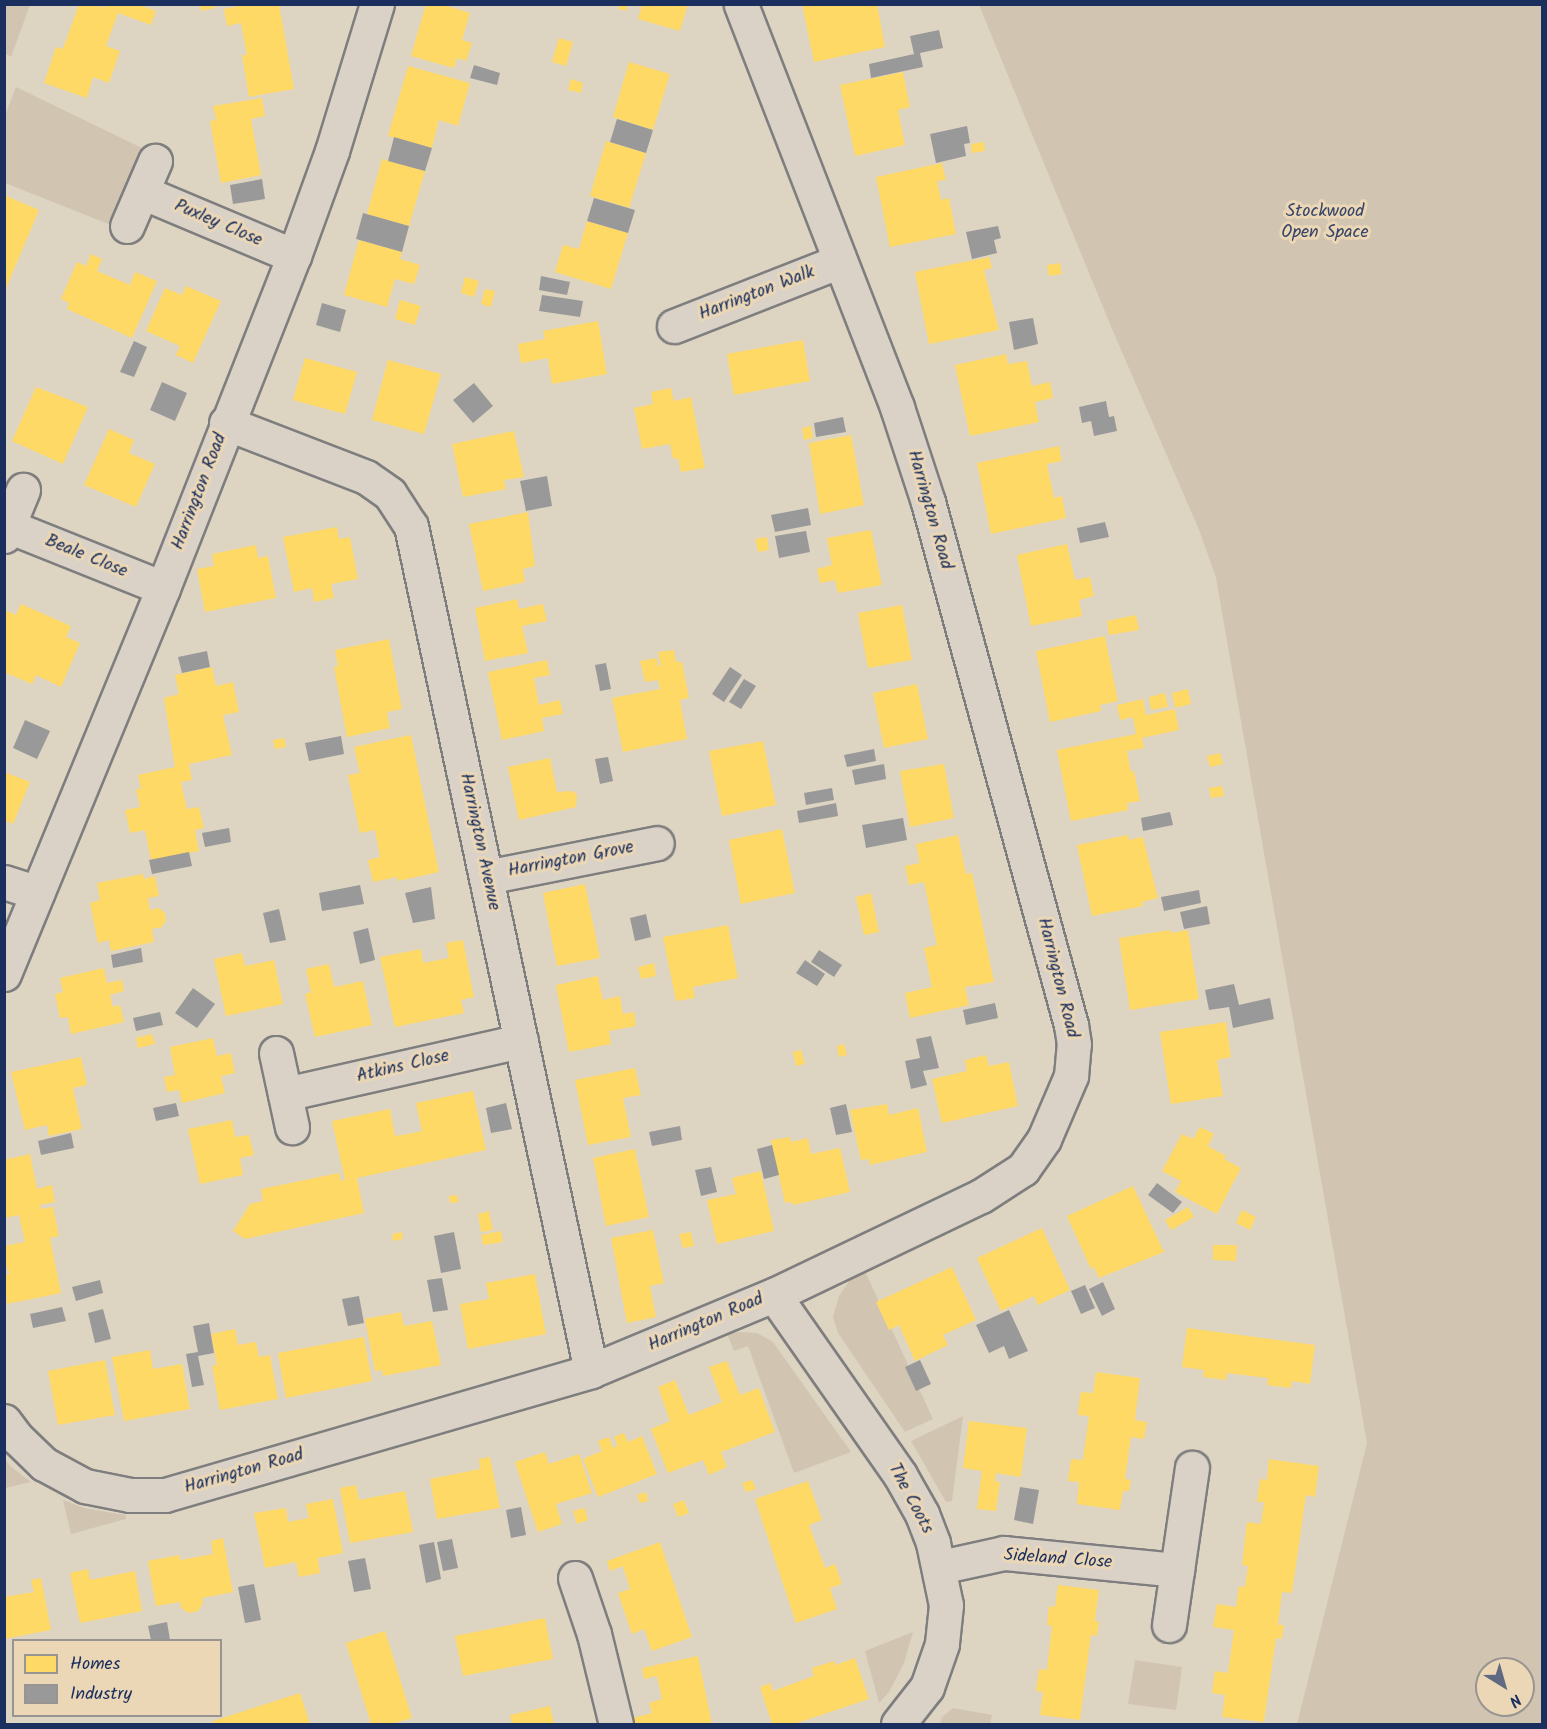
<!DOCTYPE html>
<style>
body{margin:0}
#map{position:relative;width:1547px;height:1729px;overflow:hidden;background:#ded4c2;font-family:Kalam,sans-serif}
div>[style]{position:absolute}
[style*='--x']{left:calc(var(--x)*1px);top:calc(var(--y)*1px);width:calc(var(--w)*1px);rotate:calc(var(--a)*1deg)}
.green>*{inset:0;background:#d1c5b2}
.homes>*{inset:0;background:#ffd966}
.industry>*{inset:0;background:#999}
.roads{filter:drop-shadow(2px 0 #7f7e7f) drop-shadow(-2px 0 #7f7e7f) drop-shadow(0 2px #7f7e7f) drop-shadow(0 -2px #7f7e7f)}
.minor>*{height:33px;margin:-16.5px;padding:0 16.5px;transform-origin:16.5px;border-radius:16.5px;background:#dad2c6}
span{translate:-50% -50%;white-space:nowrap;text-align:center;line-height:1.15;-webkit-text-stroke:6px #ebd7b5;paint-order:stroke}
.park-label{font-size:18px;color:#364569}
.street-label{font-size:18px;color:#1b2f5e}
.frame{position:absolute;inset:0;border:6px solid #1b2f5e;pointer-events:none}
.legend{position:absolute;left:12px;top:1639px;width:210px;height:78px;box-sizing:border-box;background:#ebd7b5;border:2px solid #989492;margin:0;padding:8px 10px;list-style:none;font-size:18px;color:#1b2f5e}
.legend li{display:flex;align-items:center;gap:12px;height:30px}
.legend b{width:30px;border:2px solid #989492}
.north{position:absolute;left:1475px;top:1657px;width:60px;height:60px;box-sizing:border-box;background:#ebd7b5;border:2px solid #989492;border-radius:50%;rotate:143deg;font-size:16px;font-weight:700;line-height:24px;text-align:center;color:#1b2f5e}
.north::after{content:'';display:block;margin:auto;width:21px;height:27px;background:#5f6981;clip-path:polygon(50% 0,100% 100%,50% 72%,0 100%)}
</style>
<div id="map">
<div class="green">
<div style="clip-path:polygon(4px 5px,30px 5px,11px 57px,5px 53px)"></div>
<div style="clip-path:polygon(evenodd,979px 5px,1542px 5px,1542px 1724px,1297px 1724px,1367px 1443px,1216px 578px,1200px 532px,1112px 329px,979px 5px,1487px 1669px,1523px 1669px,1523px 1705px,1487px 1705px,1487px 1669px)"></div>
<div style="clip-path:polygon(16px 87px,142px 148px,111px 225px,5px 183px,4px 118px)"></div>
<div style="clip-path:polygon(864px 1269px,933px 1419px,905px 1432px,838px 1333px,833px 1317px,839px 1296px,851px 1278px)"></div>
<div style="clip-path:polygon(739px 1332px,757px 1333px,773px 1342px,851px 1452px,794px 1473px,748px 1346px,734px 1351px,727px 1334px)"></div>
<div style="clip-path:polygon(963px 1416px,952px 1501px,946px 1502px,911px 1441px)"></div>
<div style="clip-path:polygon(5px 1459px,10px 1466px,31px 1482px,5px 1488px)"></div>
<div style="clip-path:polygon(63px 1500px,84px 1508px,125px 1515px,126px 1519px,71px 1534px)"></div>
<div style="clip-path:polygon(913px 1632px,904px 1663px,889px 1692px,879px 1703px,865px 1651px)"></div>
<div style="clip-path:polygon(1135px 1660px,1182px 1667px,1176px 1710px,1128px 1704px)"></div>
<div style="clip-path:polygon(953px 1708px,992px 1715px,990px 1724px,940px 1724px,942px 1717px)"></div>
</div>
<div class="homes">
<div style="clip-path:polygon(79px 4px,105px 7px,106px 4px,137px 4px,156px 11px,151px 25px,118px 13px,106px 46px,120px 51px,109px 83px,93px 77px,87px 98px,44px 83px,56px 47px,63px 49px)"></div>
<div style="clip-path:polygon(200px 4px,214px 4px,215px 8px,201px 11px)"></div>
<div style="clip-path:polygon(248px 4px,279px 4px,294px 89px,249px 97px,242px 55px,247px 55px,241px 23px,227px 26px,224px 9px)"></div>
<div style="clip-path:polygon(426px 4px,441px 4px,470px 13px,462px 40px,472px 43px,466px 61px,457px 58px,454px 68px,411px 56px)"></div>
<div style="clip-path:polygon(619px 4px,628px 4px,626px 11px,618px 9px)"></div>
<div style="clip-path:polygon(642px 4px,688px 4px,680px 31px,638px 19px)"></div>
<div style="clip-path:polygon(802px 4px,877px 4px,885px 47px,814px 62px)"></div>
<div style="clip-path:polygon(559px 38px,573px 42px,566px 66px,552px 62px)"></div>
<div style="clip-path:polygon(629px 62px,670px 74px,653px 130px,613px 117px)"></div>
<div style="clip-path:polygon(408px 66px,470px 83px,458px 126px,439px 120px,432px 148px,388px 136px)"></div>
<div style="clip-path:polygon(903px 72px,910px 107px,898px 110px,905px 145px,855px 156px,840px 85px)"></div>
<div style="clip-path:polygon(571px 79px,583px 83px,581px 93px,568px 90px)"></div>
<div style="clip-path:polygon(262px 98px,265px 116px,251px 119px,261px 175px,221px 183px,210px 121px,216px 120px,213px 106px)"></div>
<div style="clip-path:polygon(606px 141px,646px 153px,629px 208px,590px 196px)"></div>
<div style="clip-path:polygon(984px 142px,985px 151px,972px 153px,971px 144px)"></div>
<div style="clip-path:polygon(382px 159px,425px 171px,409px 226px,367px 214px)"></div>
<div style="clip-path:polygon(942px 163px,946px 180px,937px 181px,941px 200px,949px 198px,956px 234px,890px 247px,876px 177px)"></div>
<div style="clip-path:polygon(4px 195px,39px 210px,5px 291px,4px 291px)"></div>
<div style="clip-path:polygon(587px 221px,628px 233px,611px 289px,555px 272px,563px 245px,579px 249px)"></div>
<div style="clip-path:polygon(359px 240px,402px 252px,400px 259px,420px 265px,414px 284px,395px 279px,387px 307px,344px 295px)"></div>
<div style="clip-path:polygon(91px 254px,102px 259px,97px 271px,130px 285px,135px 272px,157px 281px,132px 338px,67px 309px,69px 303px,61px 299px,77px 262px,86px 266px)"></div>
<div style="clip-path:polygon(989px 257px,992px 268px,984px 270px,999px 330px,929px 344px,915px 272px)"></div>
<div style="clip-path:polygon(1060px 263px,1062px 274px,1049px 276px,1047px 265px)"></div>
<div style="clip-path:polygon(465px 277px,479px 281px,474px 297px,461px 293px)"></div>
<div style="clip-path:polygon(186px 286px,221px 301px,193px 363px,176px 355px,180px 346px,146px 331px,165px 288px,182px 295px)"></div>
<div style="clip-path:polygon(485px 289px,495px 291px,491px 307px,481px 304px)"></div>
<div style="clip-path:polygon(400px 300px,421px 306px,415px 325px,395px 319px)"></div>
<div style="clip-path:polygon(598px 321px,607px 374px,552px 384px,548px 358px,521px 363px,518px 344px,545px 339px,543px 331px)"></div>
<div style="clip-path:polygon(803px 340px,810px 381px,734px 395px,727px 354px)"></div>
<div style="clip-path:polygon(1006px 354px,1008px 364px,1027px 361px,1032px 386px,1050px 382px,1053px 398px,1035px 402px,1039px 422px,970px 436px,955px 365px)"></div>
<div style="clip-path:polygon(305px 358px,357px 372px,345px 414px,293px 400px)"></div>
<div style="clip-path:polygon(388px 360px,441px 374px,424px 434px,372px 420px)"></div>
<div style="clip-path:polygon(36px 387px,88px 407px,63px 464px,12px 441px)"></div>
<div style="clip-path:polygon(671px 388px,674px 401px,691px 397px,705px 468px,681px 472px,678px 458px,673px 459px,670px 444px,642px 449px,634px 408px,653px 404px,651px 392px)"></div>
<div style="clip-path:polygon(811px 426px,813px 438px,804px 440px,802px 428px)"></div>
<div style="clip-path:polygon(109px 429px,134px 440px,129px 453px,155px 464px,136px 507px,84px 485px)"></div>
<div style="clip-path:polygon(514px 431px,524px 477px,504px 480px,506px 489px,463px 497px,452px 444px)"></div>
<div style="clip-path:polygon(851px 435px,864px 505px,820px 514px,809px 443px)"></div>
<div style="clip-path:polygon(1059px 446px,1062px 461px,1047px 464px,1054px 498px,1062px 496px,1066px 518px,991px 534px,977px 463px)"></div>
<div style="clip-path:polygon(528px 512px,535px 566px,523px 569px,525px 582px,483px 591px,469px 524px)"></div>
<div style="clip-path:polygon(337px 527px,339px 539px,350px 537px,358px 579px,331px 584px,334px 598px,314px 602px,312px 588px,294px 592px,283px 537px)"></div>
<div style="clip-path:polygon(871px 530px,882px 585px,838px 593px,835px 580px,820px 583px,817px 569px,832px 565px,827px 538px)"></div>
<div style="clip-path:polygon(767px 537px,769px 550px,758px 552px,755px 539px)"></div>
<div style="clip-path:polygon(1067px 544px,1075px 580px,1090px 577px,1094px 596px,1079px 600px,1082px 616px,1031px 626px,1017px 555px)"></div>
<div style="clip-path:polygon(256px 545px,258px 558px,268px 556px,276px 598px,205px 612px,197px 569px,214px 566px,212px 554px)"></div>
<div style="clip-path:polygon(517px 599px,519px 609px,543px 604px,547px 621px,522px 626px,528px 653px,485px 661px,475px 608px)"></div>
<div style="clip-path:polygon(21px 604px,71px 626px,66px 637px,80px 643px,61px 687px,36px 675px,32px 684px,4px 672px,4px 610px,16px 615px)"></div>
<div style="clip-path:polygon(902px 605px,912px 660px,868px 668px,858px 613px)"></div>
<div style="clip-path:polygon(1136px 615px,1139px 630px,1109px 635px,1107px 621px)"></div>
<div style="clip-path:polygon(1105px 636px,1118px 701px,1100px 705px,1101px 711px,1050px 722px,1036px 651px)"></div>
<div style="clip-path:polygon(389px 639px,402px 709px,387px 712px,390px 728px,347px 737px,334px 667px,338px 666px,335px 650px)"></div>
<div style="clip-path:polygon(674px 650px,676px 662px,682px 662px,689px 698px,680px 700px,687px 739px,623px 752px,612px 698px,660px 689px,658px 680px,645px 682px,640px 661px,657px 658px,658px 666px,661px 666px,658px 652px)"></div>
<div style="clip-path:polygon(547px 660px,550px 675px,534px 678px,539px 705px,560px 700px,563px 714px,542px 718px,544px 731px,502px 740px,488px 672px)"></div>
<div style="clip-path:polygon(212px 667px,216px 686px,233px 682px,239px 712px,223px 715px,232px 755px,189px 764px,192px 780px,181px 782px,187px 809px,199px 807px,204px 828px,195px 830px,199px 851px,151px 860px,145px 830px,130px 833px,125px 810px,140px 807px,136px 789px,141px 789px,138px 775px,175px 767px,164px 698px,179px 694px,175px 675px)"></div>
<div style="clip-path:polygon(917px 684px,928px 739px,884px 748px,873px 693px)"></div>
<div style="clip-path:polygon(1188px 689px,1191px 704px,1175px 708px,1172px 693px)"></div>
<div style="clip-path:polygon(1165px 693px,1168px 707px,1151px 710px,1149px 697px)"></div>
<div style="clip-path:polygon(1143px 699px,1146px 715px,1175px 709px,1179px 730px,1142px 738px,1144px 748px,1127px 751px,1131px 772px,1134px 771px,1140px 801px,1127px 803px,1128px 810px,1071px 821px,1057px 750px,1136px 734px,1133px 717px,1120px 720px,1117px 705px)"></div>
<div style="clip-path:polygon(411px 735px,439px 872px,398px 881px,397px 877px,373px 882px,368px 860px,380px 857px,375px 830px,360px 833px,348px 775px,360px 773px,354px 747px)"></div>
<div style="clip-path:polygon(284px 738px,286px 747px,275px 749px,273px 740px)"></div>
<div style="clip-path:polygon(763px 741px,776px 805px,722px 816px,709px 751px)"></div>
<div style="clip-path:polygon(1220px 753px,1223px 764px,1210px 767px,1207px 756px)"></div>
<div style="clip-path:polygon(550px 758px,557px 792px,573px 791px,577px 795px,576px 807px,519px 820px,508px 767px)"></div>
<div style="clip-path:polygon(944px 764px,954px 818px,910px 827px,900px 771px)"></div>
<div style="clip-path:polygon(4px 772px,30px 782px,13px 824px,4px 820px)"></div>
<div style="clip-path:polygon(1222px 786px,1224px 796px,1211px 798px,1209px 788px)"></div>
<div style="clip-path:polygon(782px 829px,795px 893px,741px 904px,729px 840px)"></div>
<div style="clip-path:polygon(958px 835px,966px 874px,972px 873px,994px 982px,965px 987px,969px 1005px,910px 1018px,905px 993px,932px 987px,924px 948px,937px 945px,924px 882px,909px 885px,905px 866px,920px 863px,916px 844px)"></div>
<div style="clip-path:polygon(1128px 835px,1129px 840px,1143px 837px,1158px 898px,1142px 902px,1143px 906px,1092px 916px,1077px 845px)"></div>
<div style="clip-path:polygon(143px 874px,144px 879px,155px 876px,159px 896px,148px 898px,150px 910px,159px 908px,165px 913px,166px 920px,162px 927px,152px 929px,154px 942px,111px 951px,109px 940px,98px 943px,90px 903px,100px 900px,97px 883px)"></div>
<div style="clip-path:polygon(585px 884px,600px 958px,557px 966px,543px 893px)"></div>
<div style="clip-path:polygon(871px 893px,879px 932px,864px 935px,856px 897px)"></div>
<div style="clip-path:polygon(728px 925px,738px 978px,693px 987px,695px 998px,676px 1001px,663px 937px)"></div>
<div style="clip-path:polygon(1170px 930px,1171px 933px,1188px 930px,1199px 999px,1130px 1010px,1119px 938px)"></div>
<div style="clip-path:polygon(463px 940px,474px 997px,461px 1000px,464px 1013px,395px 1027px,380px 957px,421px 949px,423px 963px,449px 958px,446px 943px)"></div>
<div style="clip-path:polygon(242px 953px,245px 966px,274px 960px,283px 1004px,226px 1016px,214px 959px)"></div>
<div style="clip-path:polygon(654px 963px,656px 976px,641px 979px,638px 967px)"></div>
<div style="clip-path:polygon(329px 964px,334px 987px,363px 981px,372px 1025px,315px 1037px,305px 994px,311px 992px,306px 969px)"></div>
<div style="clip-path:polygon(104px 968px,107px 983px,122px 980px,124px 991px,110px 995px,113px 1007px,120px 1005px,124px 1022px,71px 1034px,68px 1017px,60px 1018px,55px 994px,63px 992px,60px 978px)"></div>
<div style="clip-path:polygon(598px 976px,603px 1000px,620px 996px,623px 1014px,634px 1012px,636px 1026px,609px 1031px,611px 1044px,569px 1052px,556px 985px)"></div>
<div style="clip-path:polygon(1226px 1022px,1231px 1057px,1217px 1060px,1223px 1096px,1171px 1104px,1160px 1032px)"></div>
<div style="clip-path:polygon(152px 1034px,155px 1044px,138px 1048px,136px 1038px)"></div>
<div style="clip-path:polygon(213px 1038px,217px 1056px,231px 1053px,235px 1073px,221px 1076px,225px 1093px,182px 1103px,179px 1090px,167px 1092px,164px 1077px,175px 1075px,170px 1047px)"></div>
<div style="clip-path:polygon(844px 1044px,847px 1055px,839px 1057px,837px 1046px)"></div>
<div style="clip-path:polygon(801px 1050px,805px 1064px,796px 1066px,793px 1052px)"></div>
<div style="clip-path:polygon(986px 1055px,989px 1066px,1009px 1062px,1018px 1106px,942px 1123px,932px 1079px,967px 1071px,965px 1060px)"></div>
<div style="clip-path:polygon(81px 1057px,87px 1085px,73px 1088px,82px 1129px,49px 1136px,47px 1125px,25px 1130px,11px 1072px)"></div>
<div style="clip-path:polygon(635px 1068px,641px 1095px,623px 1098px,631px 1137px,588px 1145px,575px 1080px)"></div>
<div style="clip-path:polygon(473px 1091px,486px 1150px,357px 1178px,364px 1213px,245px 1239px,233px 1231px,250px 1204px,263px 1201px,261px 1189px,339px 1173px,341px 1181px,345px 1180px,332px 1121px,390px 1109px,395px 1136px,408px 1134px,422px 1131px,416px 1103px)"></div>
<div style="clip-path:polygon(887px 1104px,889px 1115px,918px 1108px,927px 1152px,870px 1165px,869px 1159px,861px 1160px,850px 1110px)"></div>
<div style="clip-path:polygon(232px 1120px,235px 1137px,249px 1135px,254px 1155px,240px 1158px,243px 1175px,200px 1184px,188px 1129px)"></div>
<div style="clip-path:polygon(1200px 1127px,1214px 1134px,1208px 1146px,1226px 1156px,1224px 1159px,1241px 1168px,1217px 1214px,1175px 1192px,1181px 1181px,1162px 1171px,1182px 1134px,1193px 1139px)"></div>
<div style="clip-path:polygon(790px 1137px,791px 1142px,808px 1138px,811px 1154px,840px 1148px,850px 1192px,793px 1205px,792px 1202px,785px 1203px,771px 1140px)"></div>
<div style="clip-path:polygon(635px 1149px,649px 1217px,606px 1226px,593px 1158px)"></div>
<div style="clip-path:polygon(30px 1154px,37px 1189px,52px 1185px,55px 1202px,40px 1205px,41px 1209px,53px 1207px,59px 1236px,50px 1238px,61px 1293px,7px 1304px,4px 1275px,9px 1274px,4px 1259px,4px 1246px,25px 1242px,19px 1215px,4px 1218px,4px 1160px)"></div>
<div style="clip-path:polygon(761px 1171px,774px 1231px,717px 1244px,707px 1200px,736px 1194px,732px 1178px)"></div>
<div style="clip-path:polygon(1133px 1186px,1164px 1252px,1099px 1278px,1094px 1267px,1091px 1269px,1067px 1216px)"></div>
<div style="clip-path:polygon(457px 1195px,459px 1202px,450px 1203px,449px 1196px)"></div>
<div style="clip-path:polygon(1188px 1207px,1194px 1217px,1171px 1230px,1165px 1220px)"></div>
<div style="clip-path:polygon(1242px 1210px,1256px 1217px,1250px 1230px,1236px 1223px)"></div>
<div style="clip-path:polygon(489px 1211px,493px 1230px,481px 1232px,478px 1214px)"></div>
<div style="clip-path:polygon(1042px 1228px,1070px 1290px,1038px 1305px,1034px 1296px,1001px 1311px,977px 1258px)"></div>
<div style="clip-path:polygon(653px 1230px,664px 1283px,650px 1286px,656px 1317px,627px 1323px,611px 1238px)"></div>
<div style="clip-path:polygon(501px 1231px,503px 1242px,483px 1245px,481px 1235px)"></div>
<div style="clip-path:polygon(402px 1232px,403px 1239px,393px 1241px,392px 1234px)"></div>
<div style="clip-path:polygon(691px 1232px,694px 1246px,683px 1248px,679px 1234px)"></div>
<div style="clip-path:polygon(1213px 1245px,1237px 1245px,1236px 1261px,1213px 1260px)"></div>
<div style="clip-path:polygon(952px 1267px,976px 1320px,943px 1335px,948px 1345px,915px 1361px,899px 1325px,889px 1330px,876px 1302px)"></div>
<div style="clip-path:polygon(535px 1274px,546px 1334px,468px 1349px,460px 1304px,489px 1299px,486px 1283px)"></div>
<div style="clip-path:polygon(401px 1312px,404px 1326px,432px 1321px,441px 1365px,383px 1376px,382px 1370px,375px 1371px,365px 1319px)"></div>
<div style="clip-path:polygon(1187px 1328px,1315px 1345px,1310px 1384px,1292px 1381px,1291px 1388px,1267px 1385px,1268px 1378px,1227px 1373px,1226px 1380px,1203px 1377px,1204px 1370px,1182px 1367px)"></div>
<div style="clip-path:polygon(235px 1329px,238px 1345px,256px 1342px,259px 1357px,270px 1355px,278px 1399px,220px 1410px,212px 1366px,217px 1365px,211px 1334px)"></div>
<div style="clip-path:polygon(364px 1337px,372px 1381px,286px 1398px,278px 1353px)"></div>
<div style="clip-path:polygon(150px 1350px,153px 1369px,182px 1364px,190px 1409px,124px 1421px,112px 1357px)"></div>
<div style="clip-path:polygon(105px 1360px,115px 1415px,58px 1425px,48px 1371px)"></div>
<div style="clip-path:polygon(727px 1361px,740px 1395px,759px 1388px,775px 1432px,721px 1452px,727px 1467px,709px 1475px,703px 1460px,668px 1473px,651px 1429px,670px 1421px,658px 1387px,675px 1380px,689px 1415px,722px 1402px,709px 1367px)"></div>
<div style="clip-path:polygon(1096px 1372px,1140px 1378px,1135px 1420px,1147px 1422px,1144px 1439px,1131px 1437px,1125px 1479px,1131px 1480px,1129px 1491px,1123px 1491px,1120px 1510px,1077px 1504px,1079px 1482px,1068px 1481px,1071px 1459px,1083px 1460px,1089px 1416px,1078px 1415px,1079px 1404px,1081px 1392px,1093px 1393px)"></div>
<div style="clip-path:polygon(969px 1421px,1027px 1428px,1021px 1477px,996px 1473px,995px 1481px,1000px 1482px,996px 1511px,977px 1509px,982px 1471px,963px 1468px)"></div>
<div style="clip-path:polygon(624px 1433px,628px 1442px,642px 1436px,657px 1474px,598px 1497px,583px 1459px,602px 1451px,598px 1441px,609px 1437px,613px 1448px,617px 1446px,614px 1437px)"></div>
<div style="clip-path:polygon(545px 1452px,549px 1464px,579px 1454px,592px 1493px,556px 1504px,562px 1524px,538px 1532px,515px 1462px)"></div>
<div style="clip-path:polygon(490px 1457px,500px 1508px,437px 1519px,430px 1479px,480px 1469px,479px 1459px)"></div>
<div style="clip-path:polygon(1269px 1459px,1319px 1466px,1315px 1497px,1306px 1495px,1292px 1593px,1282px 1592px,1278px 1625px,1284px 1625px,1282px 1639px,1276px 1638px,1264px 1722px,1222px 1717px,1225px 1695px,1212px 1693px,1215px 1671px,1228px 1673px,1234px 1630px,1213px 1627px,1217px 1604px,1236px 1607px,1239px 1586px,1245px 1587px,1248px 1566px,1242px 1565px,1247px 1522px,1261px 1524px,1264px 1502px,1257px 1502px,1260px 1479px,1267px 1480px)"></div>
<div style="clip-path:polygon(752px 1480px,756px 1489px,746px 1492px,742px 1483px)"></div>
<div style="clip-path:polygon(808px 1481px,822px 1520px,809px 1525px,825px 1568px,835px 1564px,842px 1584px,830px 1588px,837px 1609px,796px 1623px,755px 1499px)"></div>
<div style="clip-path:polygon(356px 1485px,359px 1500px,405px 1491px,413px 1532px,350px 1543px,340px 1488px)"></div>
<div style="clip-path:polygon(646px 1492px,648px 1501px,640px 1503px,637px 1495px)"></div>
<div style="clip-path:polygon(333px 1499px,343px 1553px,318px 1558px,320px 1573px,299px 1577px,296px 1562px,265px 1568px,254px 1513px,286px 1508px,288px 1522px,309px 1518px,306px 1504px)"></div>
<div style="clip-path:polygon(684px 1500px,689px 1513px,678px 1517px,673px 1504px)"></div>
<div style="clip-path:polygon(585px 1508px,588px 1520px,577px 1524px,573px 1511px)"></div>
<div style="clip-path:polygon(223px 1538px,233px 1592px,202px 1598px,203px 1603px,198px 1611px,189px 1613px,181px 1608px,180px 1602px,156px 1606px,148px 1561px,179px 1555px,180px 1560px,213px 1554px,211px 1541px)"></div>
<div style="clip-path:polygon(660px 1542px,692px 1637px,652px 1651px,644px 1629px,632px 1634px,618px 1593px,630px 1589px,623px 1566px,610px 1571px,607px 1561px)"></div>
<div style="clip-path:polygon(88px 1569px,90px 1580px,135px 1571px,142px 1611px,80px 1623px,70px 1573px)"></div>
<div style="clip-path:polygon(41px 1578px,51px 1630px,4px 1639px,4px 1597px,34px 1592px,31px 1580px)"></div>
<div style="clip-path:polygon(1058px 1585px,1099px 1590px,1095px 1621px,1099px 1622px,1097px 1636px,1091px 1635px,1080px 1720px,1040px 1715px,1043px 1692px,1036px 1691px,1039px 1669px,1047px 1670px,1052px 1626px,1047px 1625px,1049px 1606px,1055px 1607px)"></div>
<div style="clip-path:polygon(545px 1618px,553px 1659px,463px 1676px,455px 1636px)"></div>
<div style="clip-path:polygon(385px 1631px,412px 1718px,392px 1724px,371px 1724px,346px 1643px)"></div>
<div style="clip-path:polygon(698px 1656px,712px 1724px,630px 1724px,629px 1719px,652px 1713px,649px 1703px,662px 1699px,657px 1676px,644px 1679px,642px 1668px)"></div>
<div style="clip-path:polygon(855px 1658px,869px 1699px,794px 1724px,772px 1724px,760px 1687px,770px 1683px,773px 1691px,814px 1676px,812px 1668px,834px 1661px,835px 1665px)"></div>
<div style="clip-path:polygon(300px 1693px,310px 1724px,214px 1724px,213px 1721px)"></div>
<div style="clip-path:polygon(550px 1706px,554px 1724px,512px 1724px,510px 1715px)"></div>
</div>
<div class="industry">
<div style="clip-path:polygon(939px 30px,943px 48px,920px 53px,923px 67px,871px 78px,869px 64px,914px 54px,910px 36px)"></div>
<div style="clip-path:polygon(474px 65px,500px 73px,497px 85px,470px 78px)"></div>
<div style="clip-path:polygon(617px 119px,653px 130px,646px 153px,610px 142px)"></div>
<div style="clip-path:polygon(967px 126px,970px 143px,964px 144px,966px 156px,936px 163px,930px 134px)"></div>
<div style="clip-path:polygon(394px 137px,432px 148px,425px 171px,388px 161px)"></div>
<div style="clip-path:polygon(262px 179px,265px 199px,233px 204px,230px 185px)"></div>
<div style="clip-path:polygon(594px 198px,635px 210px,628px 233px,587px 221px)"></div>
<div style="clip-path:polygon(363px 213px,409px 226px,402px 252px,356px 239px)"></div>
<div style="clip-path:polygon(998px 226px,1001px 238px,994px 240px,997px 253px,972px 259px,966px 232px)"></div>
<div style="clip-path:polygon(541px 276px,570px 282px,567px 295px,539px 290px)"></div>
<div style="clip-path:polygon(542px 295px,583px 301px,580px 317px,539px 311px)"></div>
<div style="clip-path:polygon(322px 303px,346px 310px,340px 332px,316px 325px)"></div>
<div style="clip-path:polygon(1033px 318px,1038px 344px,1014px 350px,1009px 322px)"></div>
<div style="clip-path:polygon(134px 341px,147px 347px,134px 377px,120px 372px)"></div>
<div style="clip-path:polygon(162px 382px,187px 393px,175px 421px,150px 410px)"></div>
<div style="clip-path:polygon(474px 383px,493px 406px,473px 423px,453px 400px)"></div>
<div style="clip-path:polygon(1106px 401px,1109px 417px,1114px 416px,1117px 431px,1094px 436px,1091px 421px,1082px 423px,1079px 407px)"></div>
<div style="clip-path:polygon(843px 417px,846px 432px,816px 437px,814px 423px)"></div>
<div style="clip-path:polygon(547px 476px,552px 506px,526px 511px,520px 481px)"></div>
<div style="clip-path:polygon(808px 508px,811px 525px,775px 532px,771px 515px)"></div>
<div style="clip-path:polygon(1105px 522px,1109px 537px,1080px 543px,1077px 528px)"></div>
<div style="clip-path:polygon(806px 531px,810px 552px,779px 558px,775px 536px)"></div>
<div style="clip-path:polygon(207px 651px,210px 667px,182px 673px,178px 657px)"></div>
<div style="clip-path:polygon(606px 663px,611px 689px,600px 691px,595px 665px)"></div>
<div style="clip-path:polygon(730px 667px,742px 675px,724px 702px,712px 694px)"></div>
<div style="clip-path:polygon(744px 679px,756px 686px,741px 709px,729px 702px)"></div>
<div style="clip-path:polygon(25px 720px,50px 731px,37px 759px,13px 748px)"></div>
<div style="clip-path:polygon(341px 736px,344px 754px,309px 761px,305px 743px)"></div>
<div style="clip-path:polygon(874px 749px,876px 761px,847px 767px,844px 755px)"></div>
<div style="clip-path:polygon(608px 757px,613px 781px,600px 784px,595px 759px)"></div>
<div style="clip-path:polygon(884px 764px,886px 779px,855px 785px,852px 770px)"></div>
<div style="clip-path:polygon(832px 788px,834px 800px,806px 805px,804px 793px)"></div>
<div style="clip-path:polygon(836px 803px,838px 816px,799px 823px,797px 811px)"></div>
<div style="clip-path:polygon(1170px 812px,1173px 825px,1143px 831px,1141px 818px)"></div>
<div style="clip-path:polygon(903px 818px,907px 840px,866px 848px,862px 825px)"></div>
<div style="clip-path:polygon(229px 828px,231px 842px,205px 847px,202px 833px)"></div>
<div style="clip-path:polygon(189px 852px,192px 866px,152px 874px,149px 860px)"></div>
<div style="clip-path:polygon(360px 885px,364px 904px,322px 911px,319px 893px)"></div>
<div style="clip-path:polygon(431px 887px,435px 919px,413px 923px,405px 893px)"></div>
<div style="clip-path:polygon(1199px 890px,1201px 903px,1164px 911px,1161px 897px)"></div>
<div style="clip-path:polygon(1207px 906px,1210px 924px,1184px 929px,1180px 912px)"></div>
<div style="clip-path:polygon(279px 909px,286px 940px,270px 943px,263px 913px)"></div>
<div style="clip-path:polygon(646px 914px,651px 937px,635px 941px,630px 918px)"></div>
<div style="clip-path:polygon(368px 928px,375px 960px,360px 964px,353px 932px)"></div>
<div style="clip-path:polygon(141px 948px,143px 962px,113px 968px,111px 955px)"></div>
<div style="clip-path:polygon(819px 950px,842px 965px,834px 977px,811px 962px)"></div>
<div style="clip-path:polygon(805px 960px,825px 974px,817px 986px,796px 973px)"></div>
<div style="clip-path:polygon(1234px 984px,1239px 1005px,1270px 998px,1274px 1019px,1233px 1028px,1229px 1007px,1209px 1010px,1205px 990px)"></div>
<div style="clip-path:polygon(193px 988px,215px 1004px,197px 1028px,175px 1013px)"></div>
<div style="clip-path:polygon(995px 1003px,998px 1018px,966px 1025px,963px 1010px)"></div>
<div style="clip-path:polygon(160px 1012px,163px 1025px,136px 1031px,133px 1018px)"></div>
<div style="clip-path:polygon(931px 1036px,939px 1068px,923px 1071px,927px 1085px,911px 1089px,905px 1061px,920px 1058px,916px 1039px)"></div>
<div style="clip-path:polygon(176px 1103px,179px 1116px,156px 1121px,153px 1108px)"></div>
<div style="clip-path:polygon(506px 1103px,512px 1129px,491px 1133px,486px 1108px)"></div>
<div style="clip-path:polygon(846px 1104px,852px 1132px,836px 1135px,830px 1108px)"></div>
<div style="clip-path:polygon(680px 1126px,682px 1140px,652px 1146px,649px 1132px)"></div>
<div style="clip-path:polygon(71px 1133px,74px 1148px,41px 1155px,38px 1141px)"></div>
<div style="clip-path:polygon(772px 1145px,779px 1175px,764px 1179px,757px 1149px)"></div>
<div style="clip-path:polygon(711px 1167px,717px 1192px,701px 1196px,695px 1170px)"></div>
<div style="clip-path:polygon(1157px 1183px,1182px 1202px,1173px 1213px,1148px 1195px)"></div>
<div style="clip-path:polygon(454px 1232px,461px 1269px,441px 1273px,434px 1236px)"></div>
<div style="clip-path:polygon(442px 1278px,448px 1310px,433px 1312px,427px 1280px)"></div>
<div style="clip-path:polygon(100px 1280px,103px 1293px,76px 1301px,72px 1287px)"></div>
<div style="clip-path:polygon(1103px 1282px,1115px 1309px,1102px 1316px,1089px 1289px)"></div>
<div style="clip-path:polygon(1085px 1285px,1095px 1308px,1081px 1314px,1071px 1291px)"></div>
<div style="clip-path:polygon(359px 1296px,364px 1323px,348px 1326px,342px 1299px)"></div>
<div style="clip-path:polygon(62px 1307px,66px 1321px,33px 1328px,30px 1314px)"></div>
<div style="clip-path:polygon(103px 1309px,111px 1339px,95px 1343px,88px 1313px)"></div>
<div style="clip-path:polygon(1009px 1310px,1028px 1351px,1009px 1359px,1004px 1346px,989px 1353px,976px 1325px)"></div>
<div style="clip-path:polygon(209px 1323px,214px 1353px,198px 1356px,204px 1385px,192px 1387px,186px 1354px,198px 1352px,193px 1326px)"></div>
<div style="clip-path:polygon(920px 1360px,931px 1384px,916px 1391px,905px 1367px)"></div>
<div style="clip-path:polygon(1020px 1487px,1039px 1490px,1033px 1524px,1014px 1520px)"></div>
<div style="clip-path:polygon(521px 1507px,526px 1535px,511px 1538px,506px 1510px)"></div>
<div style="clip-path:polygon(452px 1539px,458px 1568px,443px 1571px,437px 1542px)"></div>
<div style="clip-path:polygon(434px 1542px,441px 1579px,426px 1583px,419px 1545px)"></div>
<div style="clip-path:polygon(365px 1558px,371px 1589px,354px 1592px,348px 1561px)"></div>
<div style="clip-path:polygon(254px 1584px,261px 1620px,245px 1623px,238px 1587px)"></div>
<div style="clip-path:polygon(167px 1622px,170px 1640px,151px 1640px,148px 1626px)"></div>
</div>
<div class="roads">
<div class="minor">
<div style="--x:142;--y:192;--w:165;--a:22.8"></div>
<div style="--x:127;--y:226;--w:71;--a:-66.7"></div>
<div style="--x:674;--y:326;--w:178;--a:-21.4"></div>
<div style="--x:226;--y:423;--w:150;--a:21.1"></div>
<div style="--x:366;--y:477;--w:29;--a:35"></div>
<div style="--x:390;--y:494;--w:38;--a:57"></div>
<div style="--x:411;--y:526;--w:864;--a:77.97"></div>
<div style="--x:8;--y:526;--w:167;--a:21.8"></div>
<div style="--x:4;--y:536;--w:50;--a:-67.6"></div>
<div style="--x:486;--y:877;--w:174;--a:-11.2"></div>
<div style="--x:4;--y:882;--w:35;--a:18"></div>
<div style="--x:4;--y:974;--w:417;--a:-67.6"></div>
<div style="--x:163;--y:588;--w:357;--a:-68.5"></div>
<div style="--x:294;--y:256;--w:112;--a:-70.1"></div>
<div style="--x:332;--y:151;--w:154;--a:-73"></div>
<div style="--x:276;--y:1053;--w:76;--a:77.8"></div>
<div style="--x:285;--y:1094;--w:242;--a:-12.7"></div>
<div style="--x:774;--y:1295;--w:220;--a:55"></div>
<div style="--x:900;--y:1475;--w:45;--a:60.6"></div>
<div style="--x:922;--y:1514;--w:31;--a:69"></div>
<div style="--x:933;--y:1543;--w:63;--a:78.2"></div>
<div style="--x:946;--y:1605;--w:39;--a:96"></div>
<div style="--x:942;--y:1644;--w:46;--a:109.2"></div>
<div style="--x:927;--y:1687;--w:47;--a:128.1"></div>
<div style="--x:4;--y:1421;--w:20;--a:53"></div>
<div style="--x:16;--y:1437;--w:39;--a:44"></div>
<div style="--x:44;--y:1464;--w:47;--a:28.2"></div>
<div style="--x:85;--y:1486;--w:46;--a:11.3"></div>
<div style="--x:130;--y:1495;--w:35;--a:0"></div>
<div style="--x:165;--y:1495;--w:444;--a:-16.2"></div>
<div style="--x:591;--y:1371;--w:198;--a:-22.6"></div>
<div style="--x:774;--y:1295;--w:229;--a:-25.6"></div>
<div style="--x:981;--y:1196;--w:50;--a:-32.7"></div>
<div style="--x:1023;--y:1169;--w:37;--a:-55"></div>
<div style="--x:1044;--y:1139;--w:69;--a:-66.8"></div>
<div style="--x:1071;--y:1076;--w:32;--a:-85"></div>
<div style="--x:1074;--y:1044;--w:19;--a:-99"></div>
<div style="--x:1071;--y:1025;--w:542;--a:-105.29"></div>
<div style="--x:928;--y:502;--w:100;--a:-108.1"></div>
<div style="--x:897;--y:407;--w:432;--a:-111.2"></div>
<div style="--x:940;--y:1567;--w:66;--a:-12.3"></div>
<div style="--x:1004;--y:1553;--w:174;--a:5.6"></div>
<div style="--x:575;--y:1578;--w:59;--a:71.3"></div>
<div style="--x:594;--y:1634;--w:93;--a:76.3"></div>
<div style="--x:1169;--y:1625;--w:159;--a:-81.7"></div>
</div>
</div>
<div class="park-label">
<span style="left:1325px;top:223px">Stockwood<br>Open Space</span>
</div>
<div class="street-label">
<span style="left:218px;top:224px;rotate:23deg">Puxley Close</span>
<span style="left:757px;top:294px;rotate:-21deg">Harrington Walk</span>
<span style="left:200px;top:492px;rotate:-69deg">Harrington Road</span>
<span style="left:929px;top:510px;rotate:74deg">Harrington Road</span>
<span style="left:86px;top:557px;rotate:22deg">Beale Close</span>
<span style="left:479px;top:842px;rotate:78deg">Harrington Avenue</span>
<span style="left:571px;top:860px;rotate:-11deg">Harrington Grove</span>
<span style="left:1057px;top:978px;rotate:76deg">Harrington Road</span>
<span style="left:403px;top:1067px;rotate:-13deg">Atkins Close</span>
<span style="left:706px;top:1323px;rotate:-23deg">Harrington Road</span>
<span style="left:244px;top:1472px;rotate:-16deg">Harrington Road</span>
<span style="left:910px;top:1499px;rotate:62deg">The Coots</span>
<span style="left:1058px;top:1560px;rotate:4deg">Sideland Close</span>
</div>
<div class="frame"></div>
<ul class="legend">
<li><b style="height:16px;background:#ffd966"></b>Homes</li>
<li><b style="height:16px;background:#999"></b>Industry</li>
</ul>
<div class="north">N</div>
</div>
